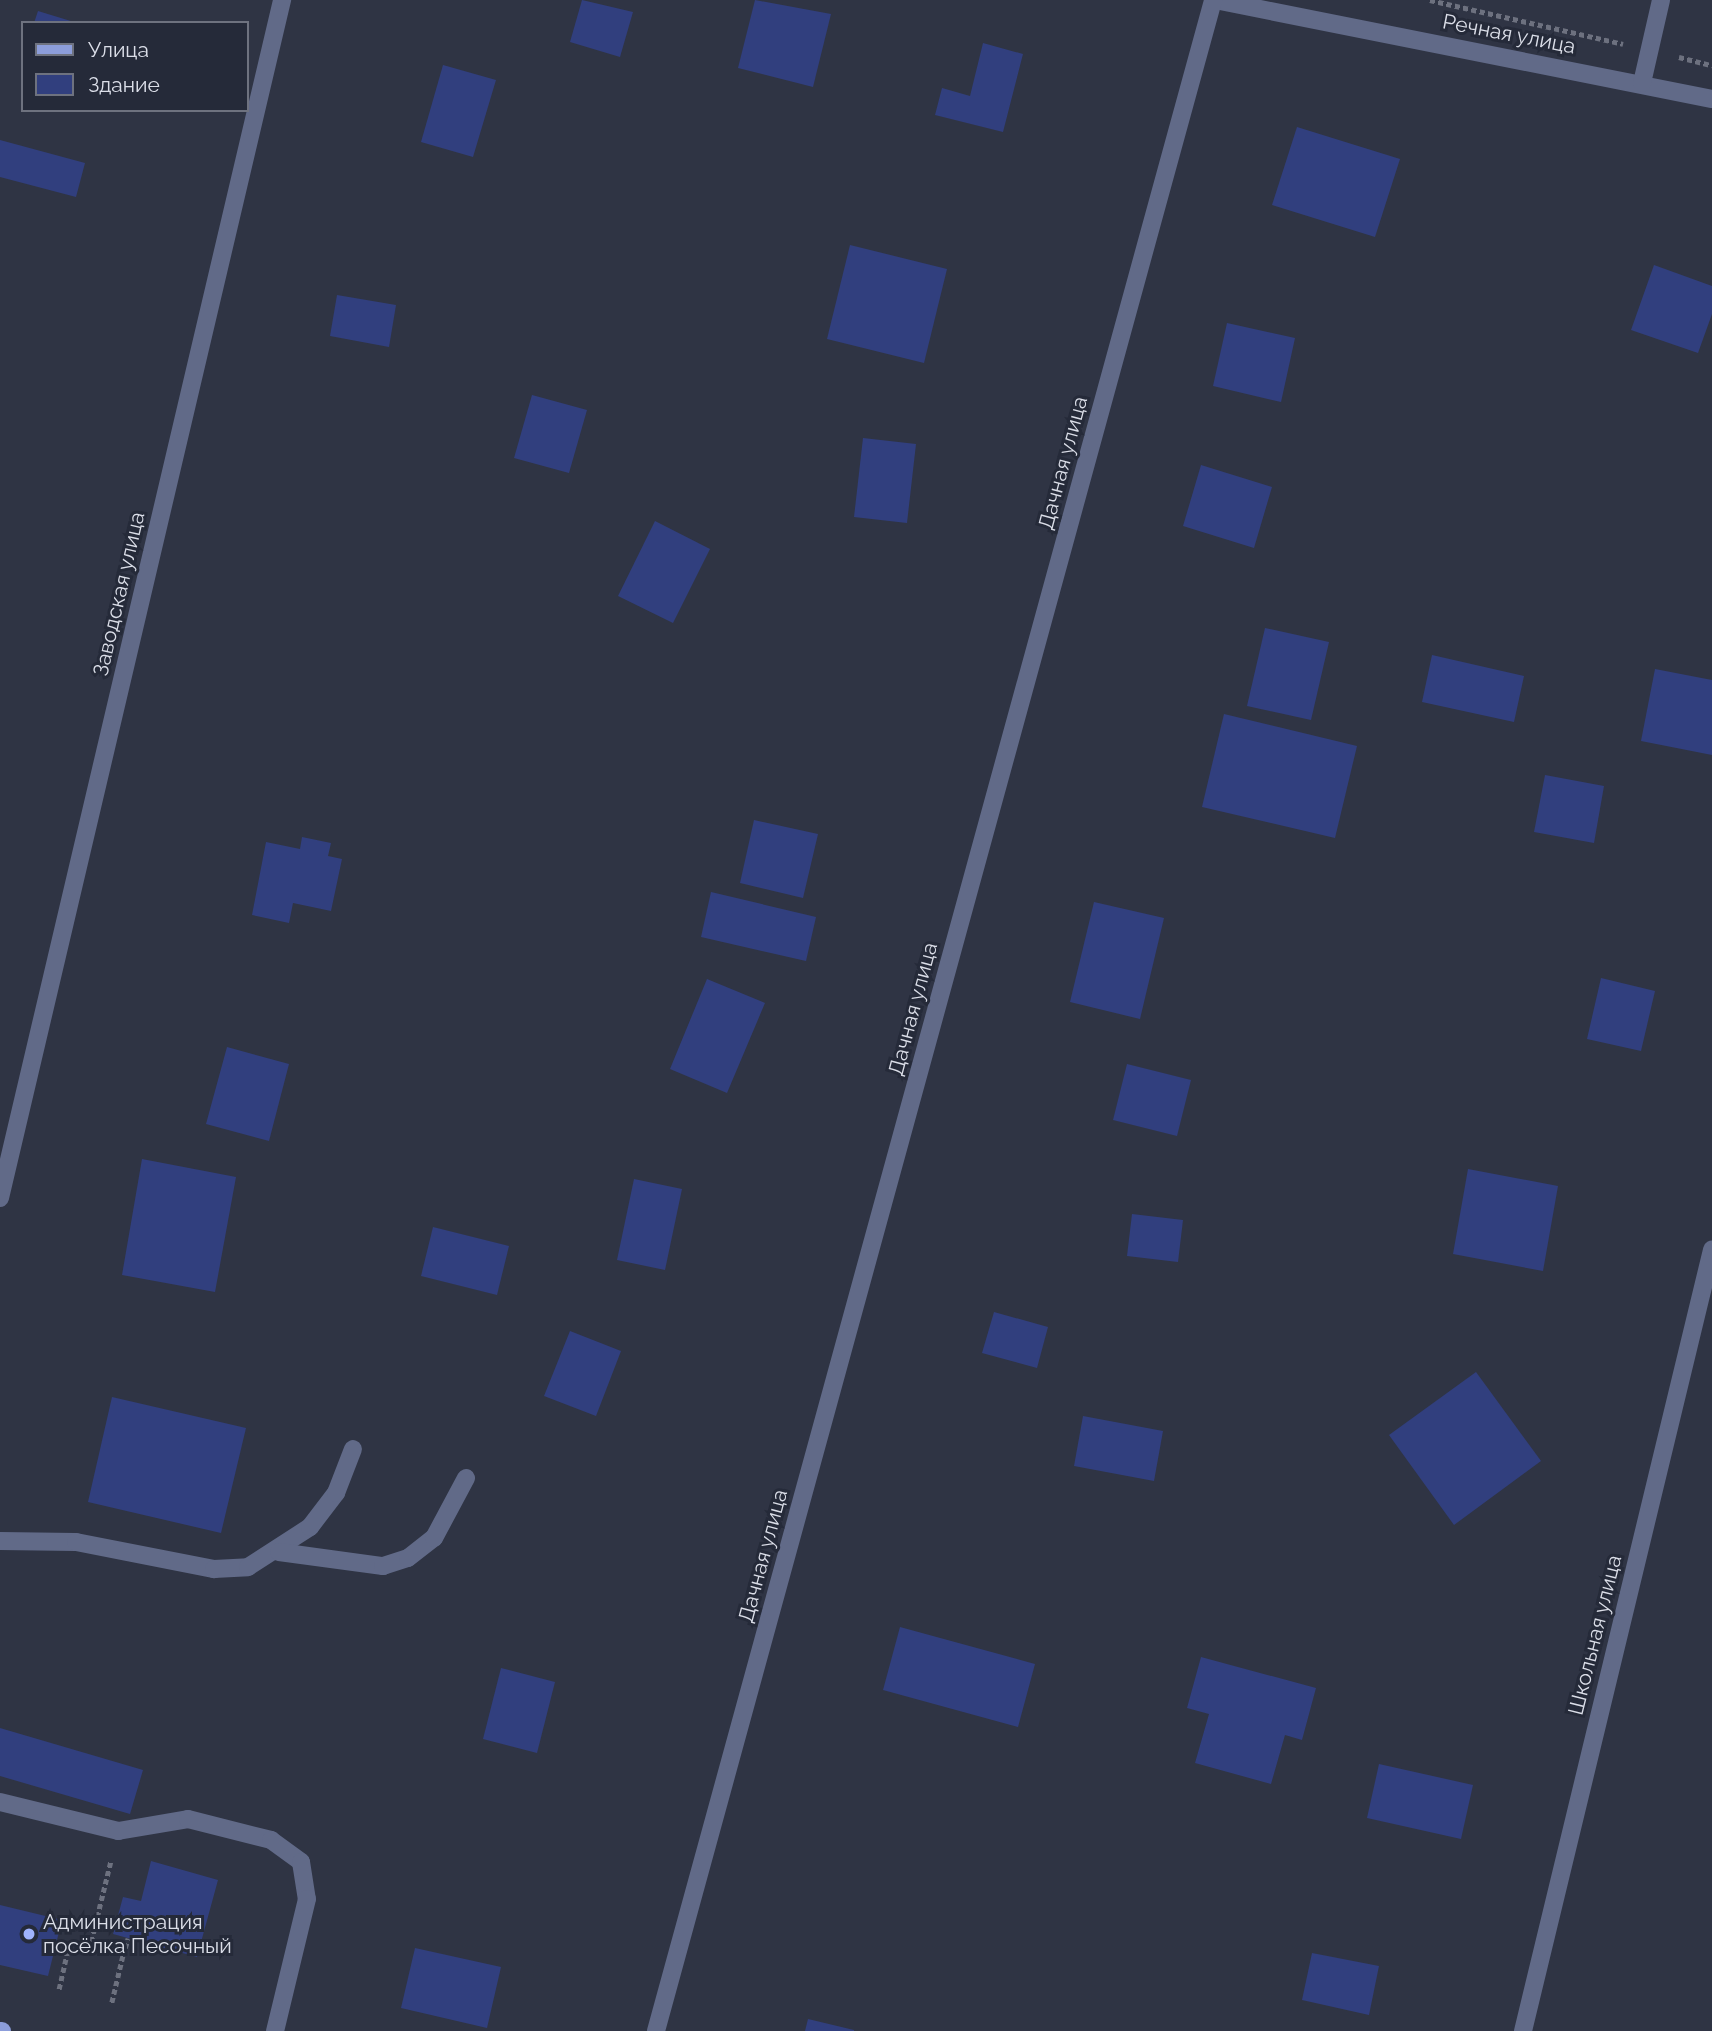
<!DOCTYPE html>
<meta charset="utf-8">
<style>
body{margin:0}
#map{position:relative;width:1712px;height:2031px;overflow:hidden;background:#2f3444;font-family:Raleway,sans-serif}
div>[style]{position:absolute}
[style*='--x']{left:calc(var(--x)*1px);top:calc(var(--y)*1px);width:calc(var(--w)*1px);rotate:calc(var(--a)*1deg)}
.building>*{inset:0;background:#313f7e}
.path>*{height:4.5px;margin-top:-2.25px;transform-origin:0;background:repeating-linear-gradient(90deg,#6d717f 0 5px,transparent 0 8.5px)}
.minor>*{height:18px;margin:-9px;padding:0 9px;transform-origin:9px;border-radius:9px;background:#616a88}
.major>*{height:18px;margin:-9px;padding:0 9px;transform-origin:9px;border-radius:9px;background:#8c9dda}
.dots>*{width:19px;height:19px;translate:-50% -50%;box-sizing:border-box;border:4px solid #252a39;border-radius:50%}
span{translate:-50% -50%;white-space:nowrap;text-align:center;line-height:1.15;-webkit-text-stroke:6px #252a39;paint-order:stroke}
.street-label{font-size:21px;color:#dbdee8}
.poi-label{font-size:21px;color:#dbdee8}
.left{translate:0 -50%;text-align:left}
.legend{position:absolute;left:21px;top:21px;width:228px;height:91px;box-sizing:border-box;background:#252a39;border:2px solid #6e727f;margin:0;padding:9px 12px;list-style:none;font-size:21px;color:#dbdee8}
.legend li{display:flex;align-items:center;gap:14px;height:35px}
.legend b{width:35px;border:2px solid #6e727f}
</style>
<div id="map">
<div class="building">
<div style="clip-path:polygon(582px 0,633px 12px,620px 57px,570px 42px)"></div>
<div style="clip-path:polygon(755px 0,831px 14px,813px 87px,738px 68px)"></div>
<div style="clip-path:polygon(38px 11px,74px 22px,74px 23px,34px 23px)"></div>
<div style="clip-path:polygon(983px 43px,1023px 54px,1003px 132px,935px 115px,942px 88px,970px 96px)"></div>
<div style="clip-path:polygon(443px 65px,496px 80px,473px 157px,421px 142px)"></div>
<div style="clip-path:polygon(1297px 127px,1400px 159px,1375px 237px,1272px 205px)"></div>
<div style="clip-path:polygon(0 140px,85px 163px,76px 197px,0 177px)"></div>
<div style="clip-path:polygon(850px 245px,947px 269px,924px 363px,827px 339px)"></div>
<div style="clip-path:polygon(1654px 265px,1712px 286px,1712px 314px,1698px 353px,1631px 330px)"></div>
<div style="clip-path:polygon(337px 295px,396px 305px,389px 347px,330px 336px)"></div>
<div style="clip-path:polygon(1227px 323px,1295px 338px,1281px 402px,1213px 386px)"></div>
<div style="clip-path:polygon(532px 395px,587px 410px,569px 473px,514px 458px)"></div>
<div style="clip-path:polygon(863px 438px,916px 444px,907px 523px,854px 517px)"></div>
<div style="clip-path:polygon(1201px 465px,1272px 487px,1254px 548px,1183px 526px)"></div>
<div style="clip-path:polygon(655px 521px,710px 549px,673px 623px,618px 596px)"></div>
<div style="clip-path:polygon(1265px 628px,1329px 642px,1311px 720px,1247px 706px)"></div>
<div style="clip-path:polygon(1432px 655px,1524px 676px,1514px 722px,1422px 702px)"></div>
<div style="clip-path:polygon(1655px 669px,1712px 680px,1712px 755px,1641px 741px)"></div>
<div style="clip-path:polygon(1224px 714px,1357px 746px,1335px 838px,1202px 807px)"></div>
<div style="clip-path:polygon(1545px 775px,1604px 786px,1594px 843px,1534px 832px)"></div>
<div style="clip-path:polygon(754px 820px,818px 834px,803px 898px,740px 883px)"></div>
<div style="clip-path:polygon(302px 837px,331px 843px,328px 856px,342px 859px,331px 911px,293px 903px,289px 923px,252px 915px,266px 842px,300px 849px)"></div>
<div style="clip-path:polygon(711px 892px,816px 917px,806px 961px,701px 937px)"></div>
<div style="clip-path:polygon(1094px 902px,1164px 918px,1140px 1019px,1070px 1002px)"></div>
<div style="clip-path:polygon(1601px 978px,1655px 991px,1641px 1051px,1587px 1039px)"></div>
<div style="clip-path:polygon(707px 979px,765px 1003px,727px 1093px,670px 1069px)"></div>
<div style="clip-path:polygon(227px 1047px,289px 1064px,269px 1141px,206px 1124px)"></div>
<div style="clip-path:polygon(1127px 1064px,1191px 1080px,1177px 1136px,1113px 1120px)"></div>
<div style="clip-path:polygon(142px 1159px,236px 1177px,215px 1292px,122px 1275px)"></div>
<div style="clip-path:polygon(1468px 1169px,1558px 1186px,1543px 1271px,1453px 1254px)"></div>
<div style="clip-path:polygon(634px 1179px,682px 1189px,665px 1270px,617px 1260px)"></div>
<div style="clip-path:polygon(1132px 1214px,1183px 1220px,1178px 1262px,1127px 1256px)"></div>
<div style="clip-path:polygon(433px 1227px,509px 1246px,497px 1295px,421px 1276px)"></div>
<div style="clip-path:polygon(994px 1312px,1048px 1327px,1037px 1368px,982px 1353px)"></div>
<div style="clip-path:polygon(570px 1331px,621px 1351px,596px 1416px,544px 1396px)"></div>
<div style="clip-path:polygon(1476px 1372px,1541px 1461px,1454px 1525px,1389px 1435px)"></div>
<div style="clip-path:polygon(112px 1397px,246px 1428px,221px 1533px,88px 1502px)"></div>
<div style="clip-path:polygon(1083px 1416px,1163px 1431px,1154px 1481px,1074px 1466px)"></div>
<div style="clip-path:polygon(900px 1627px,1035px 1664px,1018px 1727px,883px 1690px)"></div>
<div style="clip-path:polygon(1201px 1657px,1316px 1688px,1302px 1740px,1285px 1735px,1271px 1784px,1195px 1763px,1209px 1714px,1187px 1708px)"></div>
<div style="clip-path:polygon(501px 1668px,555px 1682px,537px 1753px,483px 1739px)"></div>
<div style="clip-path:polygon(0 1728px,143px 1770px,130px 1814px,0 1776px)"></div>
<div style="clip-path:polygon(1379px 1764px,1473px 1785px,1461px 1839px,1367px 1818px)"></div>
<div style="clip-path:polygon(151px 1861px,218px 1880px,197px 1957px,113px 1934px,123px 1897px,141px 1901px)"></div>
<div style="clip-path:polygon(0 1905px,62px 1920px,48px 1976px,0 1965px)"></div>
<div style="clip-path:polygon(415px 1948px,501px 1967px,487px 2028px,401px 2008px)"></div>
<div style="clip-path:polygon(1312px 1953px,1379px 1966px,1369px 2015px,1302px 2000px)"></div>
<div style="clip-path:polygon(808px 2019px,854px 2030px,854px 2031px,805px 2031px)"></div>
</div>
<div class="path">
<div style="--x:1430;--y:0;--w:198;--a:12.8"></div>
<div style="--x:1679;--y:57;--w:34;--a:14"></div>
<div style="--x:55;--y:1948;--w:13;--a:13"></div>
<div style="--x:68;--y:1951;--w:41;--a:102.7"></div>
<div style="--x:125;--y:1948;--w:10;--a:-73"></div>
<div style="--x:89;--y:1950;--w:93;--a:-76.3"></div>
<div style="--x:68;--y:1951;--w:57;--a:-3"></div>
<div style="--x:125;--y:1948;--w:57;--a:103.3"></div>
</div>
<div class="minor">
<div style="--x:1215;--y:0;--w:507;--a:11.27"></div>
<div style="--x:1642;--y:83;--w:85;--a:-77.1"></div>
<div style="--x:0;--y:1198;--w:1231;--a:-76.75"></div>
<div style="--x:0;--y:1541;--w:76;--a:0.8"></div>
<div style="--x:76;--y:1542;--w:141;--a:11.1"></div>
<div style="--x:214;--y:1569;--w:34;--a:-3"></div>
<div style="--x:248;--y:1567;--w:74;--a:-32.8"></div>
<div style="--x:310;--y:1527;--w:43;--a:-52.6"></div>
<div style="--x:336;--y:1493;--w:47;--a:-68.9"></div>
<div style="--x:279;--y:1552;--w:105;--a:7.7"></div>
<div style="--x:383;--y:1566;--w:26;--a:-18"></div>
<div style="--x:408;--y:1558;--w:33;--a:-38"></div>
<div style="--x:434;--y:1538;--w:68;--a:-61.9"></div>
<div style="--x:0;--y:1802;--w:122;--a:13.8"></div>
<div style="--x:118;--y:1831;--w:71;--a:-9.7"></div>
<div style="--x:188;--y:1819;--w:86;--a:14.2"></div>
<div style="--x:271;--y:1840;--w:37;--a:36"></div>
<div style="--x:301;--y:1862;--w:37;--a:81"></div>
<div style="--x:307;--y:1899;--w:136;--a:103.6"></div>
<div style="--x:656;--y:2031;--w:2106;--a:-74.66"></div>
<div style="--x:1523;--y:2031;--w:804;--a:-76.4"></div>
</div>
<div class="major">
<div style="--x:0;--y:2031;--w:2;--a:0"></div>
</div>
<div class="dots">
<div style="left:29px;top:1934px;background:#9fb3fd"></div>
</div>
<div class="street-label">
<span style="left:1509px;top:34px;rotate:11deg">Речная улица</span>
<span style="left:1063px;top:463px;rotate:-75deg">Дачная улица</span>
<span style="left:119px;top:594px;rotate:-77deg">Заводская улица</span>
<span style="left:913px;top:1009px;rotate:-75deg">Дачная улица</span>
<span style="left:763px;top:1556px;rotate:-75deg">Дачная улица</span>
<span style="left:1595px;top:1635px;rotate:-76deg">Школьная улица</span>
</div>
<div class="poi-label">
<span class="left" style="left:43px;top:1934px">Администрация<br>посёлка Песочный</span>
</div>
<ul class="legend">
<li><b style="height:9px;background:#8c9dda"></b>Улица</li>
<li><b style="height:19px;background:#313f7e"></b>Здание</li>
</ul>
</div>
